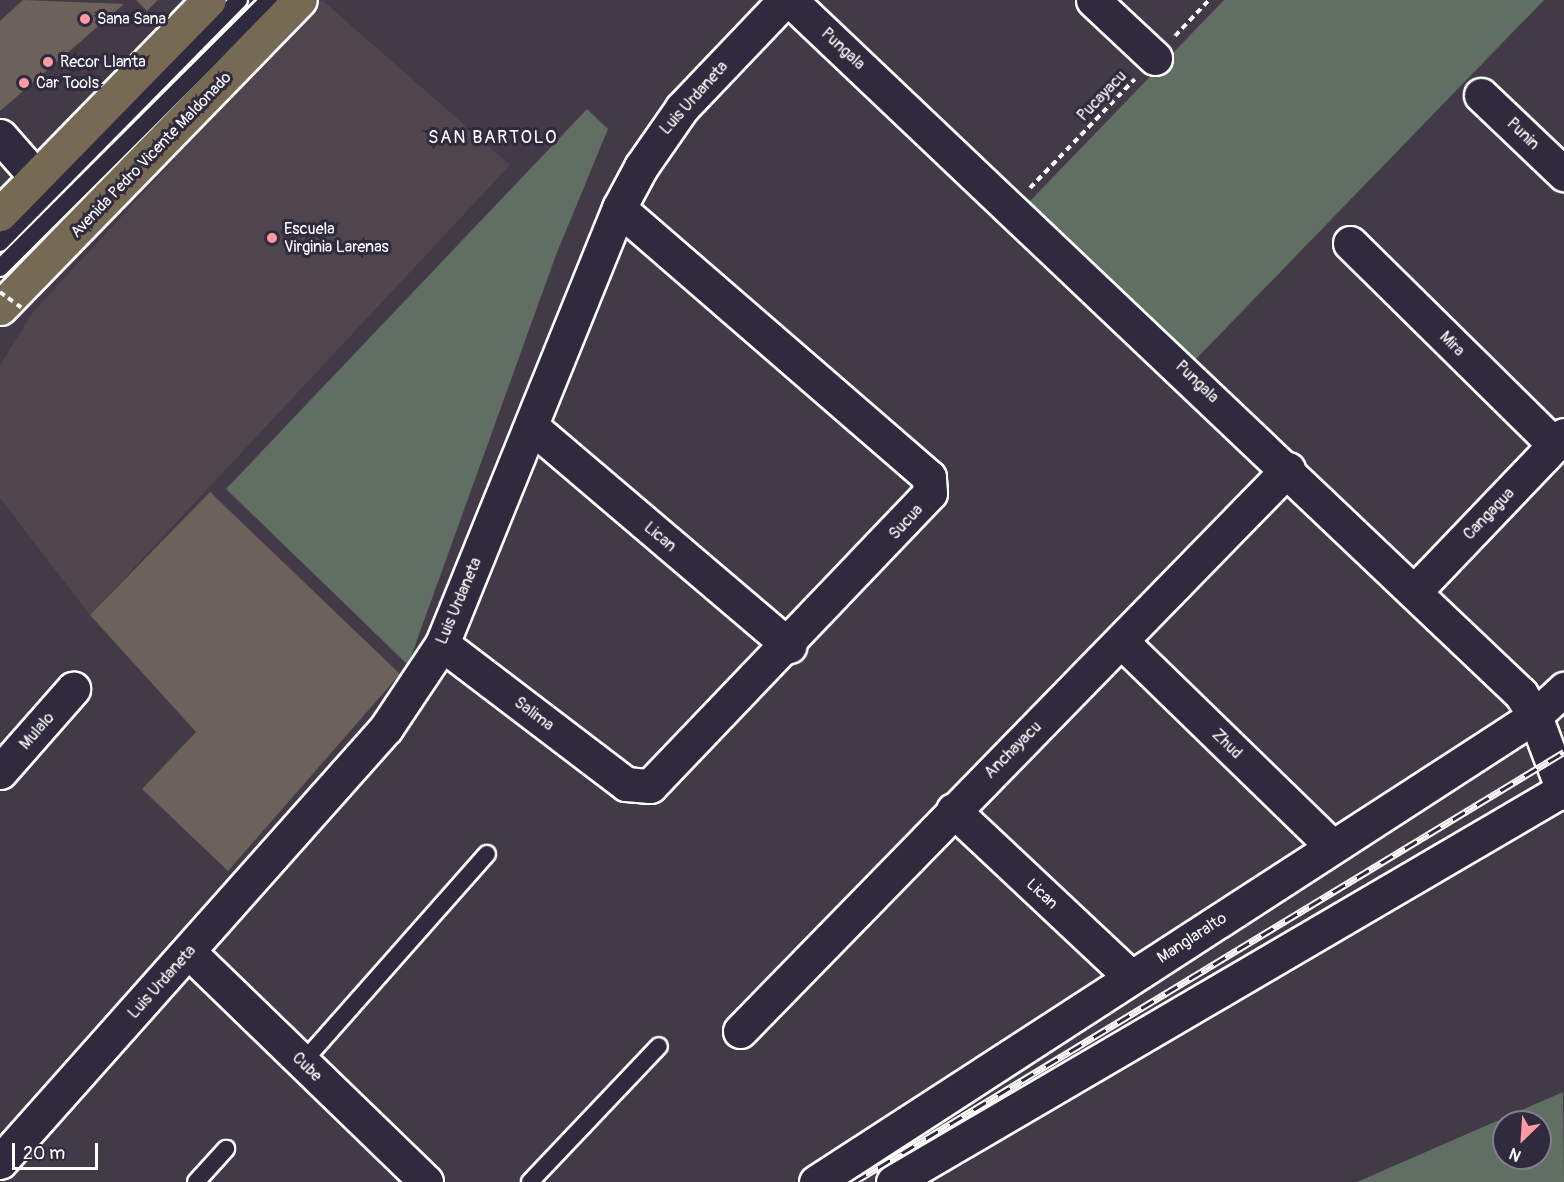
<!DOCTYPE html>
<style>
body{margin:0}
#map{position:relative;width:1564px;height:1182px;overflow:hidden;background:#423a46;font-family:Pangolin,sans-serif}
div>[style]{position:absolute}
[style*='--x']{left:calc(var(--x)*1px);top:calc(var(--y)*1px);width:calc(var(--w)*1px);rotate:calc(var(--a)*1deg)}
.built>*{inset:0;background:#4f464d}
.green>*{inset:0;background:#606e63}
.building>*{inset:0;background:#6d615c}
.path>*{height:4px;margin-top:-2px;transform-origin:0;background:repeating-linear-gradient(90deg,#fff 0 6px,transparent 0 10.5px)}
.roads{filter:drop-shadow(2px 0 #fff) drop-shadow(-2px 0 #fff) drop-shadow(0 2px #fff) drop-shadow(0 -2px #fff)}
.lane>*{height:16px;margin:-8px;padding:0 8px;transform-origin:8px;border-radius:8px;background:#2f2a3d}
.street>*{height:33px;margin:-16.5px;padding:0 16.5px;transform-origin:16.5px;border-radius:16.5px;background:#2f2a3d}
.primary>*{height:33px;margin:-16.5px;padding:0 16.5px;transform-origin:16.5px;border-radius:16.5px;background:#776a54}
.rail>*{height:7px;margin-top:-3.5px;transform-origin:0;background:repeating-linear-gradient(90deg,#2f2a3d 0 14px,#fff 0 28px);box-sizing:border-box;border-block:2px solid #fff}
.path-bridge>*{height:4px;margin-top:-2px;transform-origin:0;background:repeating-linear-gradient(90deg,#fff 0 6px,transparent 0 10.5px)}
.dots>*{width:16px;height:16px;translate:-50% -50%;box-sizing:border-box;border:3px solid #2f2a3d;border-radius:50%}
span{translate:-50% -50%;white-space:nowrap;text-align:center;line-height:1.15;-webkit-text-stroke:6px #2f2a3d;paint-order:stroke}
.poi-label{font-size:16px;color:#fff}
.left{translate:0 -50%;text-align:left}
.street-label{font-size:16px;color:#fff}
.neighbourhood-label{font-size:18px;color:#fff;letter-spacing:1.5px}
.north{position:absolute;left:1492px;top:1110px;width:60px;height:60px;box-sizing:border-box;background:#2f2a3d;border:2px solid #827f8b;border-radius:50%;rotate:205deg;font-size:16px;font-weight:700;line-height:24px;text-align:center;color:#fff}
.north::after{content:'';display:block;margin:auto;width:21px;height:27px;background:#ff9aa2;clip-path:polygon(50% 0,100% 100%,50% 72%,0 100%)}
.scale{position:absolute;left:12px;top:1143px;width:86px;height:27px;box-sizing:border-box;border:3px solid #fff;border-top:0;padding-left:8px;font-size:18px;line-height:21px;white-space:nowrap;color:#fff;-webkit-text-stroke:4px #2f2a3d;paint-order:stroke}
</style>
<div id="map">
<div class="built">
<div style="clip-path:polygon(322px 0,510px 165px,90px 615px,0 498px,0 365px,33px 312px)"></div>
</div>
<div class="green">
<div style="clip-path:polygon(1224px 0,1544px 0,1196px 359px,1029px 202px)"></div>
<div style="clip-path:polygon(587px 109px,608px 129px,556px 255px,408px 665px,226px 489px)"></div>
<div style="clip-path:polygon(evenodd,1563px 1092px,1564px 1182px,1357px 1182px,1563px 1092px,1504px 1122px,1540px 1122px,1540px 1158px,1504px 1158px,1504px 1122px)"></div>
</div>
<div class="building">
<div style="clip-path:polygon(23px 0,124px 4px,0 111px,0 21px)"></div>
<div style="clip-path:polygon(136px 0,158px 0,147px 11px)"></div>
<div style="clip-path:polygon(210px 492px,400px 674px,228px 871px,142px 789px,196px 732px,90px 615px)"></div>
</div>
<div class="path">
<div style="--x:1175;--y:36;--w:50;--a:-46.6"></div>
<div style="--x:1030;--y:188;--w:151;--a:-46.1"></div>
</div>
<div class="roads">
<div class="lane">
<div style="--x:0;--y:243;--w:341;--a:-45.5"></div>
<div style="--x:0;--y:268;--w:380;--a:-44.9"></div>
<div style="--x:302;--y:1063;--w:279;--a:-48.5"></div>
<div style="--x:196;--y:1182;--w:45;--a:-47.7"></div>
<div style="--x:530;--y:1182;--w:187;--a:-46.5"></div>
</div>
<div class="street">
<div style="--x:790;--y:0;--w:1008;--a:43.51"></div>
<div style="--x:1521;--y:694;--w:26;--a:58"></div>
<div style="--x:1535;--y:716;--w:82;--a:69.4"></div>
<div style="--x:1093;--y:0;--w:85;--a:43.1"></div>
<div style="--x:1481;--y:95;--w:115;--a:43.6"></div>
<div style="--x:0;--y:136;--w:55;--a:48.7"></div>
<div style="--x:1350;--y:243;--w:288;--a:44.6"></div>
<div style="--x:532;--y:427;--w:338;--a:40.4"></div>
<div style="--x:1414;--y:592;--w:217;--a:-46.3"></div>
<div style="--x:1121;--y:641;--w:294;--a:44.2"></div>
<div style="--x:442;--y:644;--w:231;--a:37.3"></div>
<div style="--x:626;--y:784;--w:24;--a:5"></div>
<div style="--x:650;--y:786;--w:405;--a:-46.3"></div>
<div style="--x:930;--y:493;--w:16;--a:-94"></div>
<div style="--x:929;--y:477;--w:410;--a:-139.1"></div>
<div style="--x:0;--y:772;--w:111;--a:-48.7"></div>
<div style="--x:953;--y:810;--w:244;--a:43.2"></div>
<div style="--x:189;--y:952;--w:330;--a:44.1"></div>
<div style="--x:740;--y:1031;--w:785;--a:-45.72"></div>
<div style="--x:0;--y:1162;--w:581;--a:-48.35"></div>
<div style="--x:386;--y:728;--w:101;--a:-56.3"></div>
<div style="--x:442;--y:644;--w:471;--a:-67.9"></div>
<div style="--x:619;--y:208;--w:47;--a:-61.8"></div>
<div style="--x:641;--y:167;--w:72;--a:-55.2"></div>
<div style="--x:682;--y:108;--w:149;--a:-46.4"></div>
<div style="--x:816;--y:1182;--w:857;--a:-32.95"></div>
<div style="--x:1535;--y:716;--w:40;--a:-43"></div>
<div style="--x:893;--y:1182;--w:778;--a:-30.36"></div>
</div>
<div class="primary">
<div style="--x:0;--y:214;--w:299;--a:-45.7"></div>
<div style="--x:0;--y:308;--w:430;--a:-45.8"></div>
</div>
</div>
<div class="rail">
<div style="--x:854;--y:1182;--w:830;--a:-31.2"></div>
</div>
<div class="path-bridge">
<div style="--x:0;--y:292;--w:26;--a:36"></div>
</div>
<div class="dots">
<div style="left:85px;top:19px;background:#ff9aa2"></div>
<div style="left:48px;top:62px;background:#ff9aa2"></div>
<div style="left:24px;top:83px;background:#ff9aa2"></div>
<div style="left:272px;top:238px;background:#ff9aa2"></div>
</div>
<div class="poi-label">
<span class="left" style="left:97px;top:19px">Sana Sana</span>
<span class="left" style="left:60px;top:62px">Recor Llanta</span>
<span class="left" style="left:36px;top:83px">Car Tools</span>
<span class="left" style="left:284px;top:238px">Escuela<br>Virginia Larenas</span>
</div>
<div class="street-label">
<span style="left:843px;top:49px;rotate:43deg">Pungala</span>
<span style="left:1102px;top:96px;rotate:-46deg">Pucayacu</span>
<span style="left:694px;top:98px;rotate:-48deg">Luis Urdaneta</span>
<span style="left:1523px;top:134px;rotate:44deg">Punin</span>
<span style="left:151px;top:155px;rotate:-46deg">Avenida Pedro Vicente Maldonado</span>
<span style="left:1452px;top:344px;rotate:45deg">Mira</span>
<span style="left:1197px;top:382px;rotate:44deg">Pungala</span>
<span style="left:1489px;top:514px;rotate:-46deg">Cangagua</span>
<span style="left:906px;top:522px;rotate:-47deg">Sucua</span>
<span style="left:660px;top:537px;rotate:40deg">Lican</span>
<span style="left:459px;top:601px;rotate:-67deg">Luis Urdaneta</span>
<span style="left:534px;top:714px;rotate:37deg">Salima</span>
<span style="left:37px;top:731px;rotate:-49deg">Mulalo</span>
<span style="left:1227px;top:744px;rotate:44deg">Zhud</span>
<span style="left:1013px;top:750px;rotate:-45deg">Anchayacu</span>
<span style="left:1042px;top:894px;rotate:43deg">Lican</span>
<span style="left:1192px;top:938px;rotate:-33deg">Manglaralto</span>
<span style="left:162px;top:982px;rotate:-48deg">Luis Urdaneta</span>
<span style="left:307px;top:1067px;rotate:44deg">Cube</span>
</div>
<div class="neighbourhood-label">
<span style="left:493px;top:138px">SAN BARTOLO</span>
</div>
<div class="north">N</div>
<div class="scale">20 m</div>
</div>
